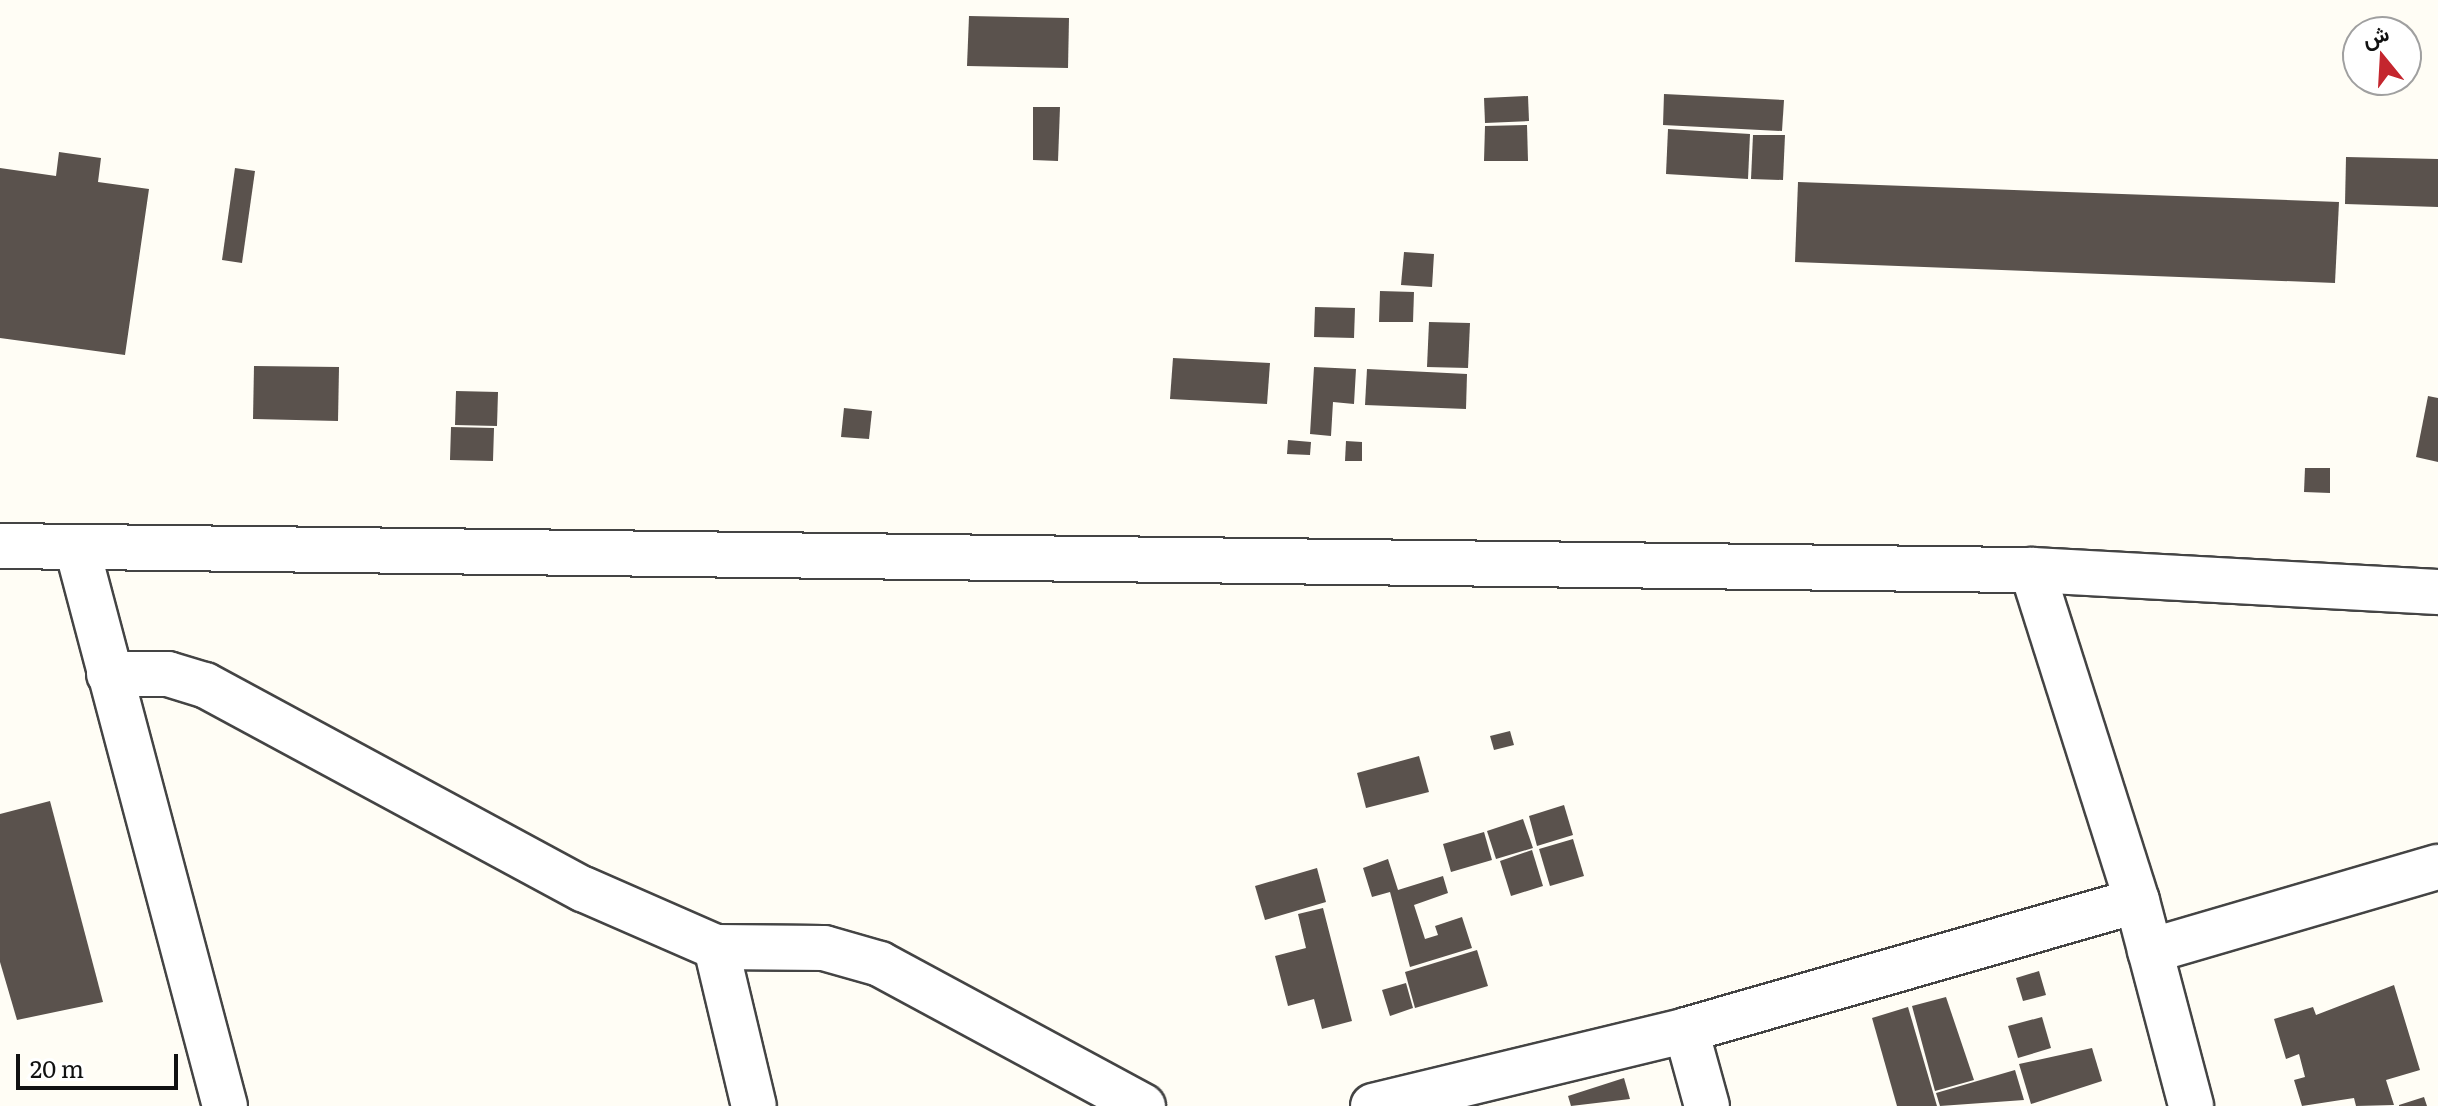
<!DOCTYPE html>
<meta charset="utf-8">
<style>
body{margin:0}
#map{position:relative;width:2438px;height:1106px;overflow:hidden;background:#fffdf5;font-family:Literata,Vazirmatn,serif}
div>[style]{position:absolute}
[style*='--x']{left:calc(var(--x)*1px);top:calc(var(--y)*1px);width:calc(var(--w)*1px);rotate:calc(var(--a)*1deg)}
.building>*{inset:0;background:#5a524d}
.roads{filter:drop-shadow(2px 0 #444) drop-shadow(-2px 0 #444) drop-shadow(0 2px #444) drop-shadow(0 -2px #444)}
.street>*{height:44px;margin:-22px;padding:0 22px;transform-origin:22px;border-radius:22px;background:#fff}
span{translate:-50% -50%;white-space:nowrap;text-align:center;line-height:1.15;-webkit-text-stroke:8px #fff;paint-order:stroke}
.north{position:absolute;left:2342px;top:16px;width:80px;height:80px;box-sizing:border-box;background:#fff;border:2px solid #a0a0a0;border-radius:50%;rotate:342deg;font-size:22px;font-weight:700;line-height:32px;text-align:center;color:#111}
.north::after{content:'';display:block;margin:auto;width:28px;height:36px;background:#c4262e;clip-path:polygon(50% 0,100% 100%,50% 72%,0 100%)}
.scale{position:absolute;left:16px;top:1054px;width:162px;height:36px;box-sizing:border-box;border:4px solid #111;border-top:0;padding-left:10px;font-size:24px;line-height:28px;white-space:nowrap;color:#111;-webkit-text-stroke:6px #fff;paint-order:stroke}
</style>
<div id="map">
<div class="building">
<div style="clip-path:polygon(969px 16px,1069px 18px,1068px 68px,967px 66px)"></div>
<div style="clip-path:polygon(1664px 94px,1784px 100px,1782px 131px,1663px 125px)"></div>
<div style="clip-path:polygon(1528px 96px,1529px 121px,1485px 123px,1484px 98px)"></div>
<div style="clip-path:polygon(1033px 107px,1060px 107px,1058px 161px,1033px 160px)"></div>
<div style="clip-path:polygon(1527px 125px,1528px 161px,1484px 161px,1485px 126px)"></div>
<div style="clip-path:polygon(1668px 129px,1750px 134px,1748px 179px,1666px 174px)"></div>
<div style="clip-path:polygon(1753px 135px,1785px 135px,1783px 180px,1751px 179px)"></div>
<div style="clip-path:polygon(59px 152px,101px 158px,98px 182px,149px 189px,125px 355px,0 338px,0 168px,56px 176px)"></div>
<div style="clip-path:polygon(2346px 157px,2438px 159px,2438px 207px,2345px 204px)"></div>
<div style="clip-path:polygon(235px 168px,255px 171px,242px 263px,222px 260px)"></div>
<div style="clip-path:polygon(1798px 182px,2339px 202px,2335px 283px,1795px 262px)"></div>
<div style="clip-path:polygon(1404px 252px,1434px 254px,1432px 287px,1401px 285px)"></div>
<div style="clip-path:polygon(1380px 291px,1414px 292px,1413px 322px,1379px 322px)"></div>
<div style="clip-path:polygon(1315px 307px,1355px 308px,1354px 338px,1314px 337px)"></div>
<div style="clip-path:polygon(1429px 322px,1470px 323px,1468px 368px,1427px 367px)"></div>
<div style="clip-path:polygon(1173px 358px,1270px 363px,1267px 404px,1170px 399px)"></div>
<div style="clip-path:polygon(254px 366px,339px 367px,338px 421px,253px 419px)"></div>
<div style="clip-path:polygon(1314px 367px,1356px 369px,1354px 404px,1333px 402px,1331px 436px,1310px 434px)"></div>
<div style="clip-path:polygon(1367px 369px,1467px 374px,1466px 409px,1365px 405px)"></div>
<div style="clip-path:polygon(456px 391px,498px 392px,497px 426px,455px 425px)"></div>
<div style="clip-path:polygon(2428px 396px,2438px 398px,2438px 462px,2416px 457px)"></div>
<div style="clip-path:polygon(844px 408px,872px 411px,869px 439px,841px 437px)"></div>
<div style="clip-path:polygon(451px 427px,494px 428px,493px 461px,450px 460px)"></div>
<div style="clip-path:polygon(1288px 440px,1311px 442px,1310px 455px,1287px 454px)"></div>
<div style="clip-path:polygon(1346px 441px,1362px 442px,1362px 461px,1345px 461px)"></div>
<div style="clip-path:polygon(2305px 468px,2330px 468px,2330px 493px,2304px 492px)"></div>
<div style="clip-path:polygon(1510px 731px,1514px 745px,1494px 750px,1490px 736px)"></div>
<div style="clip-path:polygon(1419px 756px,1429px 792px,1366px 808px,1357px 773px)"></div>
<div style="clip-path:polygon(50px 801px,103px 1002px,17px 1020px,0 962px,0 814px)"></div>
<div style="clip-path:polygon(1564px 805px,1573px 835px,1537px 846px,1529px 816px)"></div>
<div style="clip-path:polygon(1523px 819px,1533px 848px,1496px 859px,1487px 831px)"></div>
<div style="clip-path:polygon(1484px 832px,1492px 860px,1451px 872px,1443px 844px)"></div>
<div style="clip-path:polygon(1573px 839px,1584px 876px,1550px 886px,1539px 849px)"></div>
<div style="clip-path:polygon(1532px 850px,1543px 886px,1511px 896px,1500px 861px)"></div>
<div style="clip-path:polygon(1388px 859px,1398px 890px,1443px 876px,1448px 893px,1414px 905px,1425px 939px,1438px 935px,1435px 926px,1462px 917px,1472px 948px,1410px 967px,1390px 892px,1372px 897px,1363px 868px)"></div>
<div style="clip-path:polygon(1317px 868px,1326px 902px,1265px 920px,1255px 886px)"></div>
<div style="clip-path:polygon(1323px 908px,1352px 1021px,1322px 1029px,1314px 999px,1288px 1006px,1275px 956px,1306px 948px,1298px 914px)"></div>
<div style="clip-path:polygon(1477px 950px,1488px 986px,1415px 1008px,1405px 972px)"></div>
<div style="clip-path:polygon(2039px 971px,2046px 995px,2023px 1001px,2016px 978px)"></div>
<div style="clip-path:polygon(1406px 983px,1413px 1008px,1390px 1016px,1382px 990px)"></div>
<div style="clip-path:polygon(2394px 985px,2420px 1070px,2386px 1080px,2394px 1105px,2356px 1106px,2354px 1098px,2302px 1106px,2294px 1080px,2305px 1077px,2299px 1054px,2286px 1059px,2274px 1019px,2313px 1007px,2316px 1015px)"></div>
<div style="clip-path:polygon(1946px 997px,1974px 1080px,1935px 1091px,1912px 1006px)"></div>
<div style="clip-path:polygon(1908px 1007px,1937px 1106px,1897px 1106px,1872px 1018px)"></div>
<div style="clip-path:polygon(2042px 1017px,2051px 1048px,2018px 1058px,2008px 1026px)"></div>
<div style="clip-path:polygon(2092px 1048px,2102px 1081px,2031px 1104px,2019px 1064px)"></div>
<div style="clip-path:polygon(2015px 1070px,2024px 1100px,1940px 1106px,1936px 1093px)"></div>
<div style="clip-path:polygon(1624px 1078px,1630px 1099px,1571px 1106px,1568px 1096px)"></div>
<div style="clip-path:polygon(2424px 1097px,2427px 1106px,2399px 1106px,2399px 1105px)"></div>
</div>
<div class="roads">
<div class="street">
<div style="--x:0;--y:546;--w:2032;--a:0.68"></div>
<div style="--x:2032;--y:570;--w:407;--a:3.1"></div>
<div style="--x:77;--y:548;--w:577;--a:75.15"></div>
<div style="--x:2032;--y:570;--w:347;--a:72.4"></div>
<div style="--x:2137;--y:901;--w:212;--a:75.2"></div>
<div style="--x:109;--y:674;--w:59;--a:0"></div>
<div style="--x:168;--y:674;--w:39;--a:17"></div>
<div style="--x:205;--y:685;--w:430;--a:28.4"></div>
<div style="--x:583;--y:889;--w:145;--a:23.6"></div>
<div style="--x:716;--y:947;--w:108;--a:0.5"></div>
<div style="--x:824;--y:948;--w:58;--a:15.9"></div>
<div style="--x:880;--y:964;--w:299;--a:28.4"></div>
<div style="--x:716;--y:947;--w:163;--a:76.6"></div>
<div style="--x:2150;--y:951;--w:300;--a:-16.3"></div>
<div style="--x:1686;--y:1030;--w:79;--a:74.6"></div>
<div style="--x:1373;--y:1106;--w:322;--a:-13.6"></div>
<div style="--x:1686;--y:1030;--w:469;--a:-16"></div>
</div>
</div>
<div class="north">ش</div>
<div class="scale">20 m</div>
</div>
